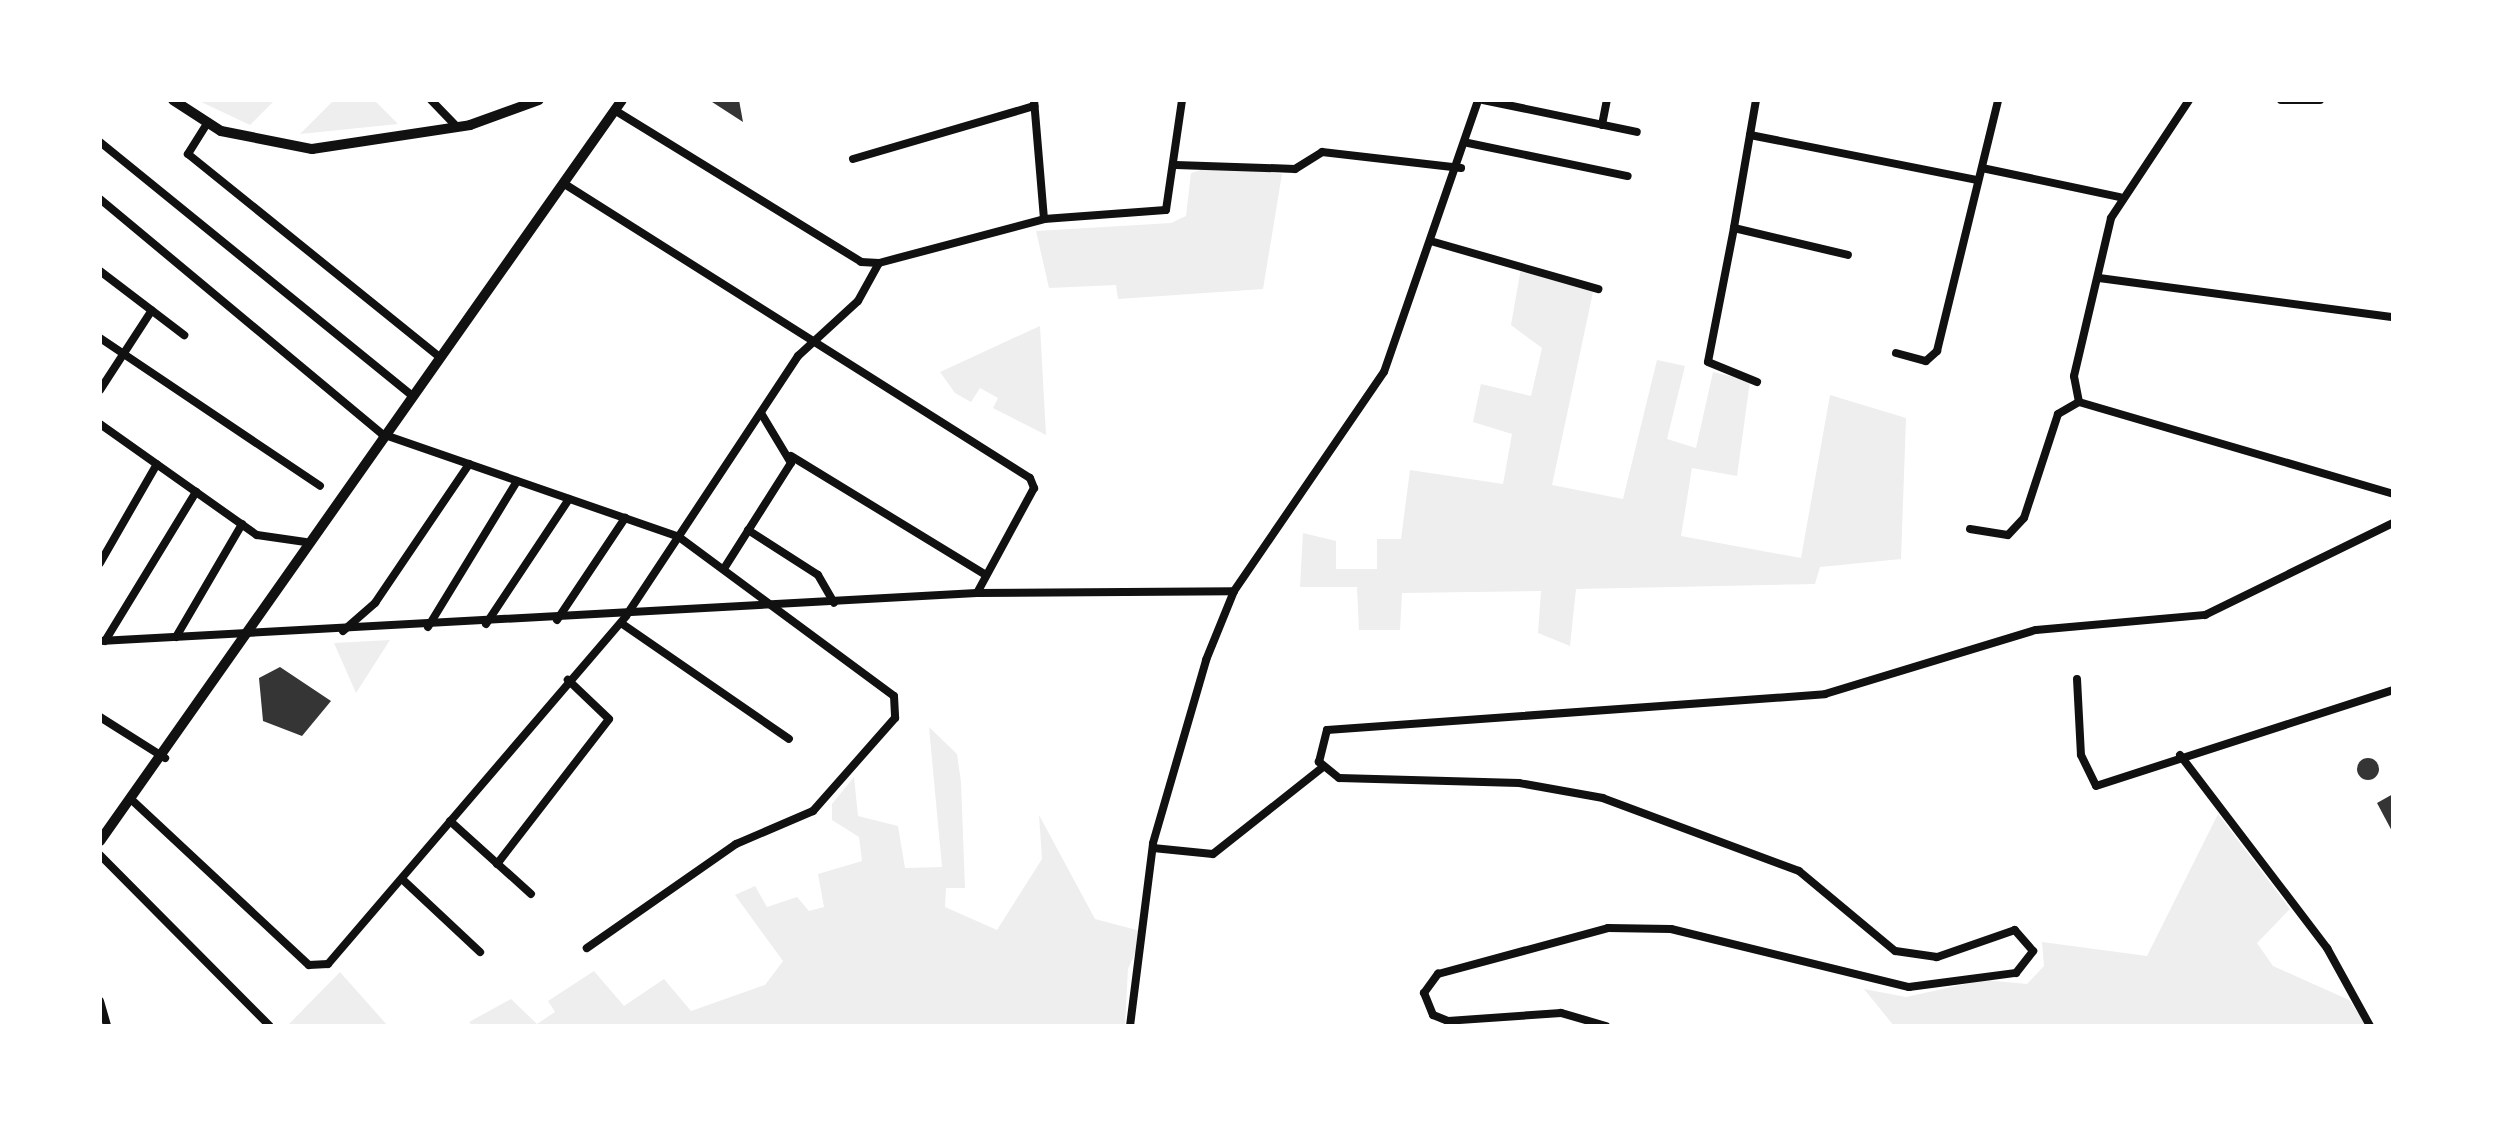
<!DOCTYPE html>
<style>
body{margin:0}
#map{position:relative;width:2493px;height:1126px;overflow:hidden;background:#fff;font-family:"Titillium Web",sans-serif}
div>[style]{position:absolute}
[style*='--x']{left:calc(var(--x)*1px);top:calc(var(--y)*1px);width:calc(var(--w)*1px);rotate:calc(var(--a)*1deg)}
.green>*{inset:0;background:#eee}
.building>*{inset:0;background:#353535}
.round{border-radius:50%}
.minor>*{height:8px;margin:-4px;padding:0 4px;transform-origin:4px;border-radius:4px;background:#111}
.tertiary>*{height:10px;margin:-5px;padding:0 5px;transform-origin:5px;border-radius:5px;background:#111}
span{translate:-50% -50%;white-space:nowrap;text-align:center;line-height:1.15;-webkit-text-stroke:8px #fff;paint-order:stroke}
.frame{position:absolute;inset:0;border:102px solid #fff;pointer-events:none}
</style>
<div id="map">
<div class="green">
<div style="clip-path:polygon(197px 100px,275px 100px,250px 125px)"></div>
<div style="clip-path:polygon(334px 100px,374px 100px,398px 124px,300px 134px)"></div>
<div style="clip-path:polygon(1217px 165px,1282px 174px,1263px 289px,1118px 299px,1116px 285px,1049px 288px,1036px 231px,1171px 223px,1186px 216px,1191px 173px)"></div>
<div style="clip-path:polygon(1521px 268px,1579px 280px,1593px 292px,1552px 485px,1623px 499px,1657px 360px,1685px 366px,1667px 439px,1696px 448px,1713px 372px,1750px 381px,1737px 476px,1692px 468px,1681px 536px,1801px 558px,1830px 395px,1906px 418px,1901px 559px,1820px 567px,1815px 584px,1576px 589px,1570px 646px,1538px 633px,1541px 591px,1402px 593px,1400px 630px,1359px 630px,1357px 587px,1300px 587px,1303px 533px,1336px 541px,1336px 569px,1377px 569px,1377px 539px,1401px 539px,1410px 470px,1503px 484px,1512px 434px,1473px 422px,1481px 384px,1531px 396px,1542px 348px,1511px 325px)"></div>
<div style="clip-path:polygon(1040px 326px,1046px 435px,993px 408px,998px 398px,980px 388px,971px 402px,955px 393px,940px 372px)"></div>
<div style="clip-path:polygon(390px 640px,356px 693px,334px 643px)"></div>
<div style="clip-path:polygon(929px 727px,957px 754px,961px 782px,965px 888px,946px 888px,945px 907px,997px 930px,1042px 859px,1039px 815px,1095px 919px,1144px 932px,1128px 969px,1125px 1026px,473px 1026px,469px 1022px,511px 999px,537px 1024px,555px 1012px,548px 1001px,594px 971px,624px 1006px,664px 979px,691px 1011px,765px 985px,783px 961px,735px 895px,755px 886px,767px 907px,797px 897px,809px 911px,824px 907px,818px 874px,862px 861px,859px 837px,832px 820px,832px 804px,854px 777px,858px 816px,898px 826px,905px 868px,942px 867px)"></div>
<div style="clip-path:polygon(2218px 814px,2290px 909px,2257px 943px,2273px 966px,2349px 1000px,2367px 1026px,1894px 1026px,1864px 989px,1906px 997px,1984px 980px,2027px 984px,2044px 966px,2042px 942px,2147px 956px)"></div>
<div style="clip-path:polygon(340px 972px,388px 1026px,289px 1026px,288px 1025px)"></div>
</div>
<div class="building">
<div style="clip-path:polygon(709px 100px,739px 100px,743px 122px)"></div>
<div style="clip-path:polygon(280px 667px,331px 701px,302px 736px,263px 721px,259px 678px)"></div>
<div class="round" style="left:2357px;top:758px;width:22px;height:22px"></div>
<div style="clip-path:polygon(2393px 794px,2393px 833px,2377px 803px)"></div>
</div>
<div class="minor">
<div style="--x:431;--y:100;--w:37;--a:46"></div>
<div style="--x:1483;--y:100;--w:157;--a:11.7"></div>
<div style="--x:1756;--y:100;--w:130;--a:99.8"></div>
<div style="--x:1734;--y:228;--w:117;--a:13.3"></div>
<div style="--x:2281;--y:100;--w:39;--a:0"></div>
<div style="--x:616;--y:111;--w:288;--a:31.6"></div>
<div style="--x:861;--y:262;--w:18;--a:3"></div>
<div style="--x:208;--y:122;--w:38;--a:122"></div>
<div style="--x:188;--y:154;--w:321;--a:38.9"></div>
<div style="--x:1602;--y:125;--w:25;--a:-79"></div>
<div style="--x:1750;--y:135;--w:232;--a:11.2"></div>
<div style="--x:100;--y:142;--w:401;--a:39.1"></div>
<div style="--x:1468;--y:143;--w:163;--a:11.7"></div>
<div style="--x:853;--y:159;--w:189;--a:-16.3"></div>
<div style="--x:1176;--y:165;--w:119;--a:1.9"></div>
<div style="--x:1295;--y:169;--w:32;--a:-32"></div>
<div style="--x:1322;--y:152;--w:140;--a:6.6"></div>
<div style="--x:1982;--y:168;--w:141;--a:11.9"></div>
<div style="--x:563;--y:183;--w:552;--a:32.28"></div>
<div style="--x:1030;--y:478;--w:11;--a:68"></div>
<div style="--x:1034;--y:488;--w:119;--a:118.5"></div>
<div style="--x:100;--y:199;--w:367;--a:39.8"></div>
<div style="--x:382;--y:434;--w:314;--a:19.1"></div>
<div style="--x:679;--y:537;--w:267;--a:36.5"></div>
<div style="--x:894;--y:696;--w:22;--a:87"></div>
<div style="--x:895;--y:718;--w:124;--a:131.4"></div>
<div style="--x:813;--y:811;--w:84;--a:156.8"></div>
<div style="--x:736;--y:844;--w:182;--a:145.1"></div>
<div style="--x:1044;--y:219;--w:122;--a:-4.2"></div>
<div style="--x:1166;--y:210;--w:111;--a:-81.7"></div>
<div style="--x:1734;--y:228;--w:136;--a:101"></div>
<div style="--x:1708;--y:362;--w:53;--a:22.2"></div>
<div style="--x:1434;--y:242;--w:171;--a:16"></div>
<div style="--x:100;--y:271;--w:106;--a:37.3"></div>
<div style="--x:2099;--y:278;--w:297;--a:7.6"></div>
<div style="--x:100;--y:338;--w:265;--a:33.9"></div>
<div style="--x:1896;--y:353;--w:31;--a:15"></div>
<div style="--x:1926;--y:361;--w:15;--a:-42"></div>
<div style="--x:1937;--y:351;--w:258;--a:-76.3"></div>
<div style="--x:100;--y:390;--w:95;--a:-57"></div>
<div style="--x:2079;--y:402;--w:327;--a:16.3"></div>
<div style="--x:100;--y:424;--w:192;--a:35.3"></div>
<div style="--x:257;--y:535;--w:49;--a:8.3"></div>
<div style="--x:791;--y:456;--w:225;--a:31.4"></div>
<div style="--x:1970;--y:529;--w:38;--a:9"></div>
<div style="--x:2008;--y:535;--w:23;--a:-47"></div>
<div style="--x:2024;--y:518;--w:109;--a:-71.9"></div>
<div style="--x:2058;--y:414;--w:24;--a:-30"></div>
<div style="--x:2079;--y:402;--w:26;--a:-101"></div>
<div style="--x:2074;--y:376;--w:162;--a:-76.8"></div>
<div style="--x:2111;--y:218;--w:141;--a:-56.5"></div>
<div style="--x:748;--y:530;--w:83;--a:32.7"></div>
<div style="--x:818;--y:575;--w:32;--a:60"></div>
<div style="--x:100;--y:563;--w:114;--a:-60.1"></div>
<div style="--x:725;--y:567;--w:123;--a:-57.6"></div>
<div style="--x:791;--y:463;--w:58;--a:-121"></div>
<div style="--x:557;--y:620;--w:123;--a:-56.3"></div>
<div style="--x:621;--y:623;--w:204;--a:34.6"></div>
<div style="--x:486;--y:624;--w:150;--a:-56.4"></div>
<div style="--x:428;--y:627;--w:171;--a:-58.6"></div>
<div style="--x:343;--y:631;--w:43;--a:-41.2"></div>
<div style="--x:375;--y:603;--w:168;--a:-55.9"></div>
<div style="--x:176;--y:637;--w:131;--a:-59.7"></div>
<div style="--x:100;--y:641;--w:878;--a:-3.13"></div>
<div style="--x:977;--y:593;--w:257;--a:-0.4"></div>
<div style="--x:105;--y:641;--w:175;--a:-58.6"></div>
<div style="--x:2077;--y:679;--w:76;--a:87"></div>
<div style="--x:2081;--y:755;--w:34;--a:64"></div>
<div style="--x:2096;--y:786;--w:312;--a:-17.9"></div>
<div style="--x:100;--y:717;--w:77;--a:32.2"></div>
<div style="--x:2180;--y:755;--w:243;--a:52.7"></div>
<div style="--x:2327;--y:948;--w:89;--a:61.1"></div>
<div style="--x:134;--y:802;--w:239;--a:43"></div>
<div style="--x:309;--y:965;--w:19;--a:-3"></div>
<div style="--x:328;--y:964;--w:458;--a:-49.4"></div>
<div style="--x:626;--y:616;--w:312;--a:-56.5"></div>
<div style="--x:798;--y:356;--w:81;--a:-42.5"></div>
<div style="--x:858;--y:301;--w:43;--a:-61.1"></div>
<div style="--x:879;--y:263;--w:171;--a:-14.9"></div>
<div style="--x:1044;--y:219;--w:119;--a:-94.8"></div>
<div style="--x:450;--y:821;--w:109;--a:42"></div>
<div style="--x:1153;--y:848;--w:60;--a:5.7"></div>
<div style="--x:1213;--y:854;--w:140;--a:-38.3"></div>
<div style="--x:100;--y:855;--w:241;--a:45.2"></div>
<div style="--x:497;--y:864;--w:183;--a:-52.3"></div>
<div style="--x:609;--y:719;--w:57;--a:-136.4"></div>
<div style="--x:402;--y:879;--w:107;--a:43.1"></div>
<div style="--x:100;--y:1001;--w:26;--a:74"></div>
<div style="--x:1130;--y:1026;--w:184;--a:-82.8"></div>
<div style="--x:1153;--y:843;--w:191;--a:-73.8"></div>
<div style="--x:1206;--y:660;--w:74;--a:-67.9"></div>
<div style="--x:1234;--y:591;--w:265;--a:-55.6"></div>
<div style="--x:1384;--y:372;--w:288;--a:-70.9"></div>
<div style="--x:1606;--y:1026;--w:47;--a:-163.9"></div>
<div style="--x:1561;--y:1013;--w:113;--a:176"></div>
<div style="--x:1448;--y:1021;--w:16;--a:-158"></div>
<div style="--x:1433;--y:1015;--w:24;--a:-112"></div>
<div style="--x:1424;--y:993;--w:24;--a:-54"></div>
<div style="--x:1438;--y:974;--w:176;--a:-15.1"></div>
<div style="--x:1608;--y:928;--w:63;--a:0.9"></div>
<div style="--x:1671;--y:929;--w:245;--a:13.7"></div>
<div style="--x:1909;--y:987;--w:108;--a:-7.5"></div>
<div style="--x:2016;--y:973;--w:28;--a:-52"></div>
<div style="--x:2033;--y:951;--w:28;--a:-131"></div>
<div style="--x:2015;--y:930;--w:83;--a:160.9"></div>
<div style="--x:1937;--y:957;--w:42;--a:-171.9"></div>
<div style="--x:1895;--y:951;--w:125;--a:-140.2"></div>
<div style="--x:1799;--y:871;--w:209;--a:-159.6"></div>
<div style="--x:1603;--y:798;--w:85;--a:-169.9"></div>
<div style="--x:1519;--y:783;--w:180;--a:-178.4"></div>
<div style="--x:1339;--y:778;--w:26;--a:-141"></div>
<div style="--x:1319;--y:762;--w:33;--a:-76"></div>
<div style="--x:1327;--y:730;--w:499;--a:-4.1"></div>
<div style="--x:1825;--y:694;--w:220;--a:-16.9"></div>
<div style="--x:2036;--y:630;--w:170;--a:-5.1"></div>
<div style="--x:2205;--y:615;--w:209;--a:-26.1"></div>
</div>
<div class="tertiary">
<div style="--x:173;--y:100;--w:57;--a:32.9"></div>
<div style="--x:221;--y:131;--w:93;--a:11.2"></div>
<div style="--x:312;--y:149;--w:160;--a:-8.6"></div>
<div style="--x:470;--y:125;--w:73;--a:-19.9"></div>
<div style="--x:100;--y:841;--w:906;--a:-54.84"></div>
</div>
<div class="frame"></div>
</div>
